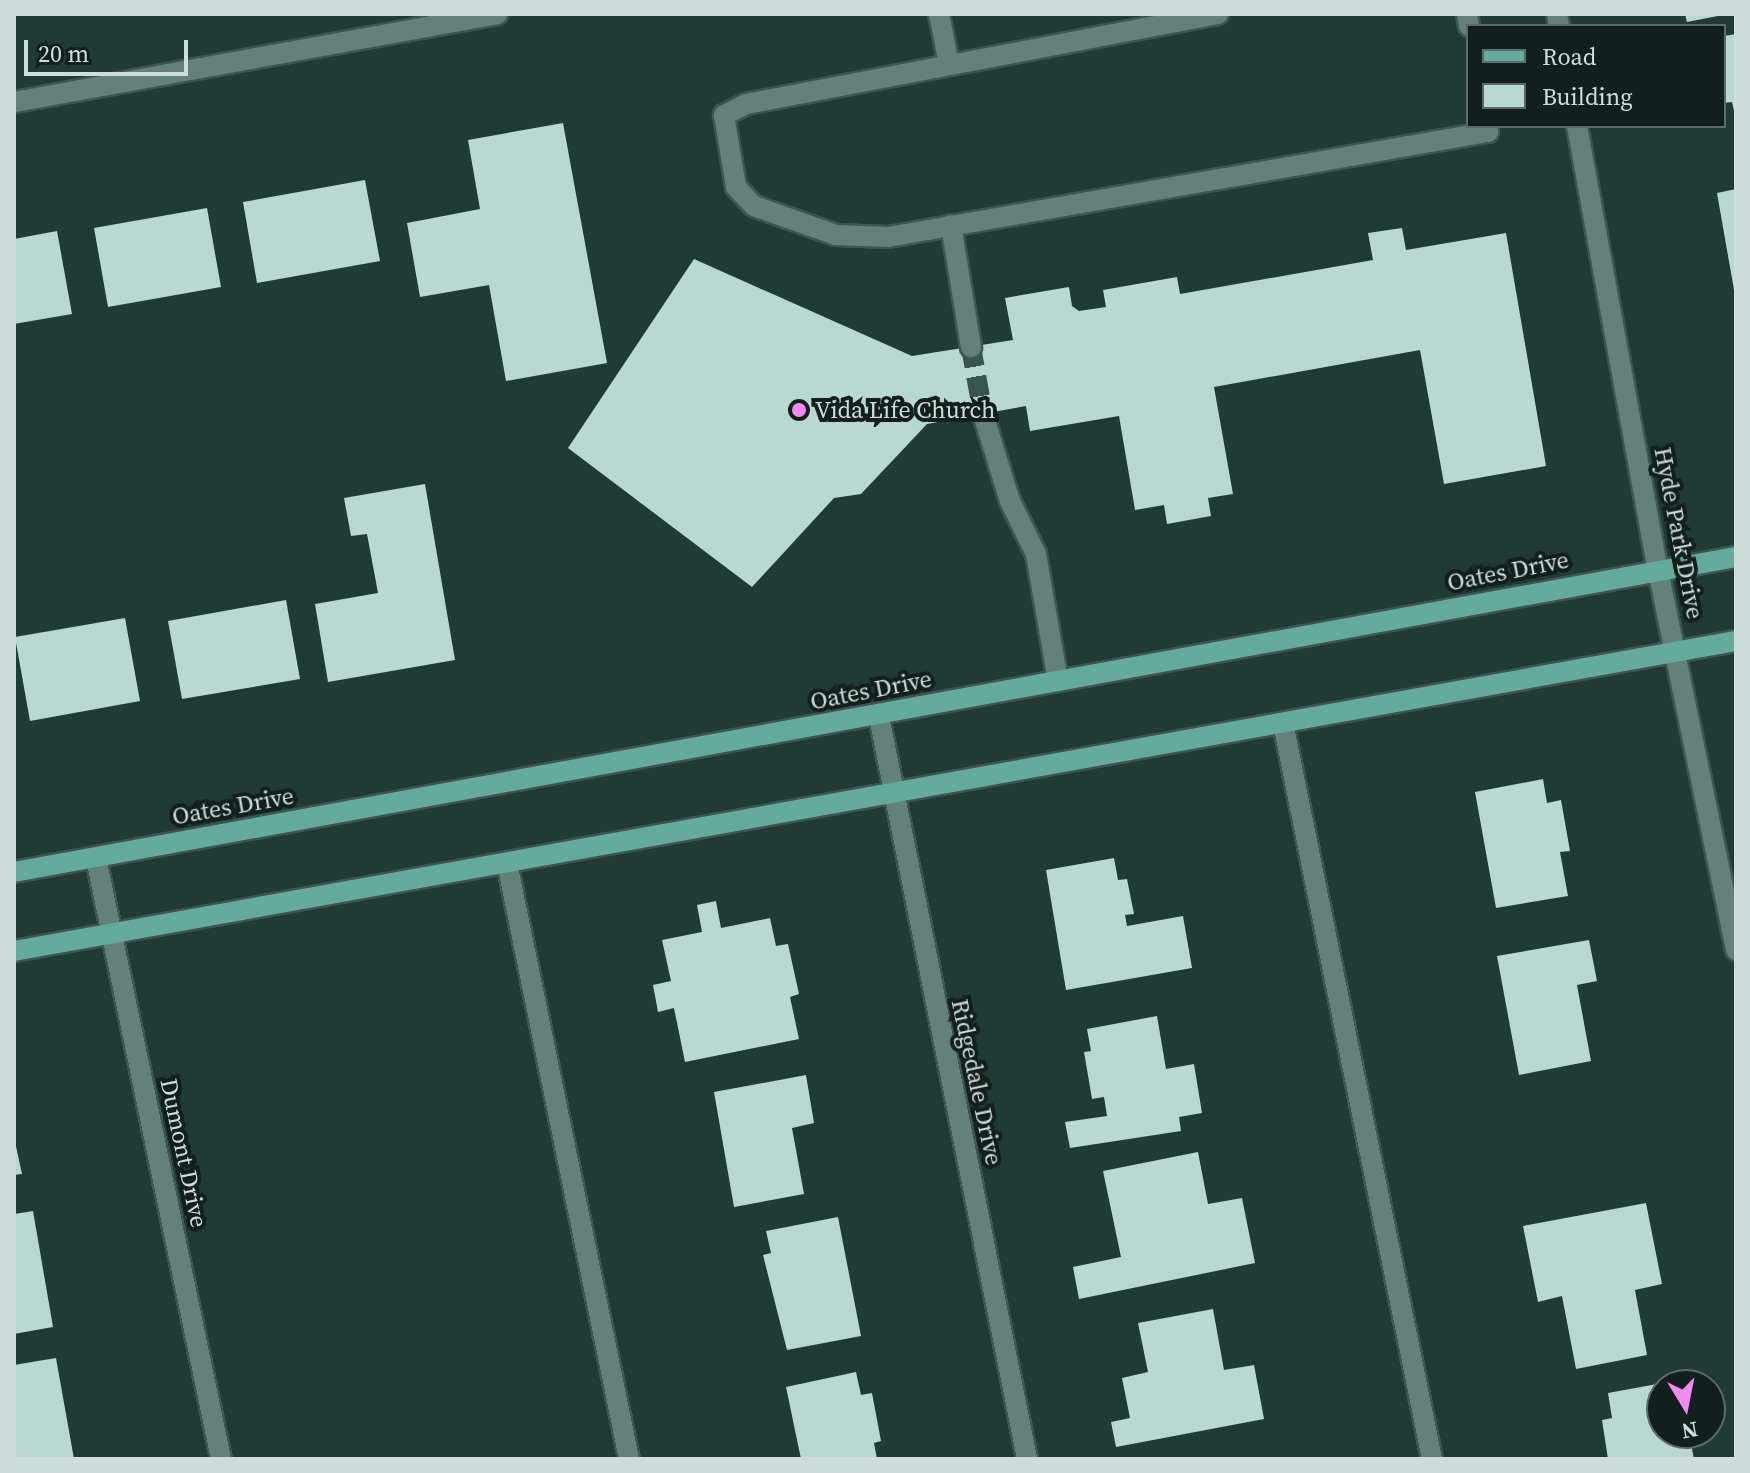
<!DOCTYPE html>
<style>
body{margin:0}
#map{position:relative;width:1750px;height:1473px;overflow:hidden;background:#1f3b34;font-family:"Source Serif 4",serif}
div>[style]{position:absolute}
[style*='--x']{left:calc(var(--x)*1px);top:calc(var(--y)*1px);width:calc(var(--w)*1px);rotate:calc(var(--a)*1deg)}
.building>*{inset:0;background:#b9d8d0}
.minor-tunnel>*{height:20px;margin-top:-10px;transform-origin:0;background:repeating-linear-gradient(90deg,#39534d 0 20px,transparent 0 30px)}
.roads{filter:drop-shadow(2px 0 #3e5651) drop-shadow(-2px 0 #3e5651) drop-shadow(0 2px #3e5651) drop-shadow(0 -2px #3e5651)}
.minor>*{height:20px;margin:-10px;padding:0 10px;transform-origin:10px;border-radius:10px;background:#638079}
.major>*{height:20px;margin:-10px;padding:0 10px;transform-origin:10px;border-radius:10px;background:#65ab9c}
.dots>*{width:22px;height:22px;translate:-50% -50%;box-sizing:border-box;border:4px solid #131f1c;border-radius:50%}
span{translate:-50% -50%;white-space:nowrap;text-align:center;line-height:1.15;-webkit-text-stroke:8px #131f1c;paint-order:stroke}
.poi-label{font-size:24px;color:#cdddd9}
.left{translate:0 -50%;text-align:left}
.street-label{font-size:24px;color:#cdddd9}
.frame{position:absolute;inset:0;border:16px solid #cdddd9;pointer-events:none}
.legend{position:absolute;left:1466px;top:24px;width:260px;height:104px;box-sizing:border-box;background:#131f1c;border:2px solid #5d6b68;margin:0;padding:10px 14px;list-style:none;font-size:24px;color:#cdddd9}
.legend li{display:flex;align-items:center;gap:16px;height:40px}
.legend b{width:40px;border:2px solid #5d6b68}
.north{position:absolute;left:1646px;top:1369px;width:80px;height:80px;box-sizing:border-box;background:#131f1c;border:2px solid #5d6b68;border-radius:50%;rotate:170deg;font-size:22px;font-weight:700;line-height:32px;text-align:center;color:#cdddd9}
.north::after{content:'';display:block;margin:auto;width:28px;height:36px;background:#f38af2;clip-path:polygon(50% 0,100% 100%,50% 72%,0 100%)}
.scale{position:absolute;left:24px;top:40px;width:164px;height:36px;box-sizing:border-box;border:4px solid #cdddd9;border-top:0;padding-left:10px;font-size:24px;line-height:28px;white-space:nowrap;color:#cdddd9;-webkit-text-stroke:6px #131f1c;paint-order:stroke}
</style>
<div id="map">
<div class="building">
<div style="clip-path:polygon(1685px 14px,1723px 14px,1723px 15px,1687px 22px)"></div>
<div style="clip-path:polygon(1736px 34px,1736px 115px,1735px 115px,1732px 102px,1724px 103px,1724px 36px)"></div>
<div style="clip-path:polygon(563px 123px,607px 363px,506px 381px,489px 285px,420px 297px,407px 223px,480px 209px,468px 140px)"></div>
<div style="clip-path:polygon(365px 180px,380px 261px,257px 283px,243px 202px)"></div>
<div style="clip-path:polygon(1736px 189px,1736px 290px,1734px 290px,1717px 193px)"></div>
<div style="clip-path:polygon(207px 208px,221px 287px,108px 307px,94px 228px)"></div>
<div style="clip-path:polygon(1402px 228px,1406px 250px,1506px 233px,1546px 466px,1444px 484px,1420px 350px,1214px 387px,1233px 494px,1208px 498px,1211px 516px,1167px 524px,1164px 505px,1135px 510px,1119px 416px,1030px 431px,1026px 406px,927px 424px,861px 494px,834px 498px,752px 587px,568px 448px,694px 259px,912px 356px,1013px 340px,1005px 298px,1069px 287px,1072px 306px,1079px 311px,1106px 307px,1103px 290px,1177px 277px,1180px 294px,1373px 260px,1368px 233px)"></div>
<div style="clip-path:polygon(57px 231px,72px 314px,14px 324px,14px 239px)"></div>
<div style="clip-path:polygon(425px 484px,455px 660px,328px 682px,315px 604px,378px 593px,367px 534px,351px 536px,344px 498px)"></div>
<div style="clip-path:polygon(286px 600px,300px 679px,182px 699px,168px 621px)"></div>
<div style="clip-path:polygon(125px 618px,140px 701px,30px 721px,15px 637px)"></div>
<div style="clip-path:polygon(1543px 779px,1547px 803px,1561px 800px,1570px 851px,1560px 852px,1568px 896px,1496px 908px,1475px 792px)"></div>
<div style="clip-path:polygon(1114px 858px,1118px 880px,1127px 879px,1134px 914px,1125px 915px,1127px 926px,1183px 916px,1192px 968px,1066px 990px,1046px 870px)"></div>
<div style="clip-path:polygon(716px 901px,721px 928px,770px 918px,776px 946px,788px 944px,799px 994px,790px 997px,799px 1039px,685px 1062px,674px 1008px,658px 1012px,653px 985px,671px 981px,662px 940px,702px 932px,697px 905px)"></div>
<div style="clip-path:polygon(1589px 940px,1597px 981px,1577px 985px,1591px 1061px,1519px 1075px,1497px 956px)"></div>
<div style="clip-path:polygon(1157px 1016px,1166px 1069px,1194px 1064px,1202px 1113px,1179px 1117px,1181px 1131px,1070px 1148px,1065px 1122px,1107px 1116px,1104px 1097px,1092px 1099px,1084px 1052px,1091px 1051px,1087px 1029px)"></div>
<div style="clip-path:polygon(806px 1075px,814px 1123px,792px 1128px,804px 1194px,734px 1207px,714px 1092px)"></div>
<div style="clip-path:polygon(14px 1137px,22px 1174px,14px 1175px)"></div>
<div style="clip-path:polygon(1198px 1152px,1208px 1204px,1242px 1198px,1255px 1263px,1079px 1299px,1073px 1267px,1121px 1257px,1103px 1171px)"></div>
<div style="clip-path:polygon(1646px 1203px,1662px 1284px,1635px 1290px,1647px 1355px,1576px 1369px,1562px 1296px,1538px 1302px,1523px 1226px)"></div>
<div style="clip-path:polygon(33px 1211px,53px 1327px,14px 1334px,14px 1214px)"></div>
<div style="clip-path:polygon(838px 1217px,861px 1336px,787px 1350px,763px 1255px,771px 1253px,766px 1231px)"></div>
<div style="clip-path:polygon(1213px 1309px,1224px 1370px,1254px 1365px,1264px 1419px,1116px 1447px,1111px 1422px,1130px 1418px,1122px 1378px,1148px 1372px,1138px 1323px)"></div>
<div style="clip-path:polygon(56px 1358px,74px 1459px,14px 1459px,14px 1365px)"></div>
<div style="clip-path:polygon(856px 1372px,861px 1395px,872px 1393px,881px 1441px,874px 1443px,877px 1459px,801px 1459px,786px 1387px)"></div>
<div style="clip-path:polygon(1679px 1380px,1680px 1385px,1662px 1385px,1662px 1433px,1689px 1433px,1694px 1459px,1608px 1459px,1602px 1420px,1612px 1418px,1608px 1393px)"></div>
</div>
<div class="minor-tunnel">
<div style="--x:971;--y:347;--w:68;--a:79.8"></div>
</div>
<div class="roads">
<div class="minor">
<div style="--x:939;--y:14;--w:51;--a:78.7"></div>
<div style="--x:1218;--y:14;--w:481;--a:169.2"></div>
<div style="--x:746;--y:104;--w:25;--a:153"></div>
<div style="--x:724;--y:115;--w:73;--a:80.5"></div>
<div style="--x:736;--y:187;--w:26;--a:47"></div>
<div style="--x:754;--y:206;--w:87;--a:19.5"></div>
<div style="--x:836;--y:235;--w:52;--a:2.2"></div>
<div style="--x:888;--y:237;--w:609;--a:-9.93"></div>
<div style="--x:1488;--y:132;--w:6;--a:-99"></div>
<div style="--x:1467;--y:14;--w:12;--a:81"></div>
<div style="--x:1557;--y:14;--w:12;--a:81"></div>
<div style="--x:14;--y:102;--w:491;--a:-10.3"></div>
<div style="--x:1577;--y:126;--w:451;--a:79.7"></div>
<div style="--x:1658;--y:570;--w:388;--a:78.4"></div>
<div style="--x:951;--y:225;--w:124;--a:80.7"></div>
<div style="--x:983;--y:414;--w:91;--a:72.8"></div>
<div style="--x:1010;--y:501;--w:59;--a:63.9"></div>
<div style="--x:1036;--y:554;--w:129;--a:80.2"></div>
<div style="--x:879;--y:716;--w:758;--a:78.73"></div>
<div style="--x:1283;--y:723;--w:751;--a:78.56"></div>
<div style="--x:96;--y:858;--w:614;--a:78.25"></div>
<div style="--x:507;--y:863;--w:608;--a:78.43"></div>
</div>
<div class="major">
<div style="--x:14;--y:872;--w:1751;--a:-10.37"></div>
<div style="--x:14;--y:951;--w:1750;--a:-10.21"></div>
</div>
</div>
<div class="dots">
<div style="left:799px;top:410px;background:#f38af2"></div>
</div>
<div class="poi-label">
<span class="left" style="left:815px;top:410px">Vida Life Church</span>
</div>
<div class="street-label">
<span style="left:1679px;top:533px;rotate:79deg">Hyde Park Drive</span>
<span style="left:1508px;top:571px;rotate:-11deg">Oates Drive</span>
<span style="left:871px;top:690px;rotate:-11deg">Oates Drive</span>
<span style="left:233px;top:806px;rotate:-10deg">Oates Drive</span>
<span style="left:977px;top:1082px;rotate:78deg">Ridgedale Drive</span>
<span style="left:184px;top:1153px;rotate:78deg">Dumont Drive</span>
</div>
<div class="frame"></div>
<ul class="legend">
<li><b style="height:10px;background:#65ab9c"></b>Road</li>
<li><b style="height:22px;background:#b9d8d0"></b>Building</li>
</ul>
<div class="north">N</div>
<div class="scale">20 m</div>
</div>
